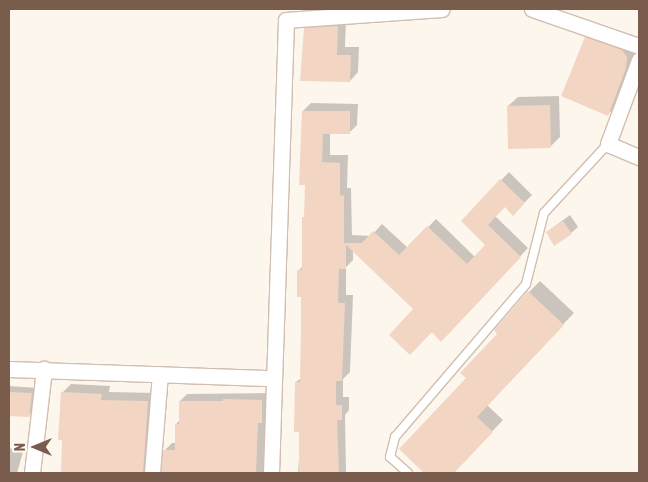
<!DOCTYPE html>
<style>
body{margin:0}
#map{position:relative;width:648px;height:482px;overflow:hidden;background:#fdf6ec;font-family:"Asap Condensed",sans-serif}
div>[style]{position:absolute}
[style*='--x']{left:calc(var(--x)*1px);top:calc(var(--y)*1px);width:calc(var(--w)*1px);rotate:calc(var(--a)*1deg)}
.shadow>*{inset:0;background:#0003}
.building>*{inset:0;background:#f3d5c3}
.roads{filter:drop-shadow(1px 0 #d1beb0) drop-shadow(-1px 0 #d1beb0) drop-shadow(0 1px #d1beb0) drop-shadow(0 -1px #d1beb0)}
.lane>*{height:8px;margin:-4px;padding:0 4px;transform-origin:4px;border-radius:4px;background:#fff}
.street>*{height:15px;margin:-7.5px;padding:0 7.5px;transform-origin:7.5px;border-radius:7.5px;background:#fff}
span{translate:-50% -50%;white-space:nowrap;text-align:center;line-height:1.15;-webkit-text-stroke:4.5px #fffaf3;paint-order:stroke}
.frame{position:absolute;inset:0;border:10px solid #7a5c4d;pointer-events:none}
.north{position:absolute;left:10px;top:422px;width:50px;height:50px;-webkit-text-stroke:4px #fffaf3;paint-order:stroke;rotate:270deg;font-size:14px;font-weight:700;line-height:20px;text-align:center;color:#7a5c4d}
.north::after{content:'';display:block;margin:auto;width:18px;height:22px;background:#7a5c4d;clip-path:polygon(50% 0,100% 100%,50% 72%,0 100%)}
</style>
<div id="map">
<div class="shadow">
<div style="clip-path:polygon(346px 18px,345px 47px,359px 47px,358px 72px,350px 81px,305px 29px,313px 20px)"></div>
<div style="clip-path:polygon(598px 25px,638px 54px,621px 102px,608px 114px,586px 38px)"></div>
<div style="clip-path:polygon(559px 96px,560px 137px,550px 147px,508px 106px,518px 97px)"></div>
<div style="clip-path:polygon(311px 103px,358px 104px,357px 125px,349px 133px,330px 132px,330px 155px,348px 155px,347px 188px,351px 188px,352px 235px,371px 236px,382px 224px,408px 248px,436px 219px,475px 257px,487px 245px,462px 221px,509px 172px,532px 195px,513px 214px,505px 206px,495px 216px,528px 248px,449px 332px,415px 309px,353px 250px,353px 260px,346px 267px,346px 295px,353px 295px,350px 372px,343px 379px,343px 397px,349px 397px,349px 410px,345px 415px,346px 473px,298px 473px,301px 431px,296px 382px,301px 378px,302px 296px,299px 270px,303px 266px,303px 218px,306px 215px,303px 111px)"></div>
<div style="clip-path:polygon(570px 215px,578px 227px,571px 233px,547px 232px)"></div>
<div style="clip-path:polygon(540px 281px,574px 313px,487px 405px,503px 420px,453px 473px,426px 473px,400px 449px,467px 378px,529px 292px)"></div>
<div style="clip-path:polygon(71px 384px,110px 386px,109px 392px,157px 393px,155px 473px,62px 473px,62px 393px)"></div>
<div style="clip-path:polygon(9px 386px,37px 388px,35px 409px,29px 415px,9px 414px)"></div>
<div style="clip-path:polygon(269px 393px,268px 414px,265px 418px,263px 473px,162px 473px,164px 451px,172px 443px,176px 443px,176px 424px,180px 420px,180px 401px,187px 394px)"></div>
<div style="clip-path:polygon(9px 448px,23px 452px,17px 473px,9px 473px)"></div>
</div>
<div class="building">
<div style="clip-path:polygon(338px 26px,337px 55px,351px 55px,350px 82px,300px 81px,304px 28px)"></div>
<div style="clip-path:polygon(585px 37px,622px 50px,627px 57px,626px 68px,608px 116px,561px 96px)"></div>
<div style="clip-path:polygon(550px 105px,551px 148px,508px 149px,507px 106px)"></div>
<div style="clip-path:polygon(302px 111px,350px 111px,350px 134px,323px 134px,322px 162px,340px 163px,340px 195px,344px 196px,344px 243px,362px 243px,373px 231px,399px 255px,427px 226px,467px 264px,485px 245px,461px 221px,500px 179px,525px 203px,513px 216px,505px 207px,488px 225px,521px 257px,441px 342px,432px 332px,410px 355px,389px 335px,413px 309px,346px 245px,346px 269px,339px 269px,338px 303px,345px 303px,342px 381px,336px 381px,336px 405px,342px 405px,342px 420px,337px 420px,339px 473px,299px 473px,299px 432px,294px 432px,295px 382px,300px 382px,301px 326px,301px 297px,297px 297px,297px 270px,302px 270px,302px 217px,304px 217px,305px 185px,299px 185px)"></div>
<div style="clip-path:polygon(563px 221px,572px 234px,554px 246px,546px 232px)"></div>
<div style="clip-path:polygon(528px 291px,564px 325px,477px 417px,493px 432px,454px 473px,424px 473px,399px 449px,466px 378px,460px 373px,497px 334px,494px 330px)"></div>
<div style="clip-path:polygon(9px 392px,32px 393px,29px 417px,9px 416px)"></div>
<div style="clip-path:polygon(61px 392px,102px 394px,101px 400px,148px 401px,143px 473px,61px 473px,62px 440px,58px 440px)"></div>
<div style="clip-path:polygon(223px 399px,262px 400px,262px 423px,258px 423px,256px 473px,161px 473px,163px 450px,175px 450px,175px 424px,179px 424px,179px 401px,223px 401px)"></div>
</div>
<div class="roads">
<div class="lane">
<div style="--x:408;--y:473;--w:24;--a:-138"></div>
<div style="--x:390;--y:457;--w:21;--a:-76"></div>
<div style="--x:395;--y:437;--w:201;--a:-49.4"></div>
<div style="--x:526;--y:284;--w:73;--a:-75.8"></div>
<div style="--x:544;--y:213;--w:94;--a:-47.2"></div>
</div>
<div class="street">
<div style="--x:532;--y:9;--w:113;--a:19.1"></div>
<div style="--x:639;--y:60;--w:90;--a:110.3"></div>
<div style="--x:608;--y:144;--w:34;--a:23"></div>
<div style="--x:9;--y:369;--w:264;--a:2"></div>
<div style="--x:32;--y:473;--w:105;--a:-83.4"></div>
<div style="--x:152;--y:473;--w:99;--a:-85.4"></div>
<div style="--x:271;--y:473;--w:453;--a:-88.1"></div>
<div style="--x:286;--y:20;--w:156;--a:-4"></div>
</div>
</div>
<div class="frame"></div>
<div class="north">N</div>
</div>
